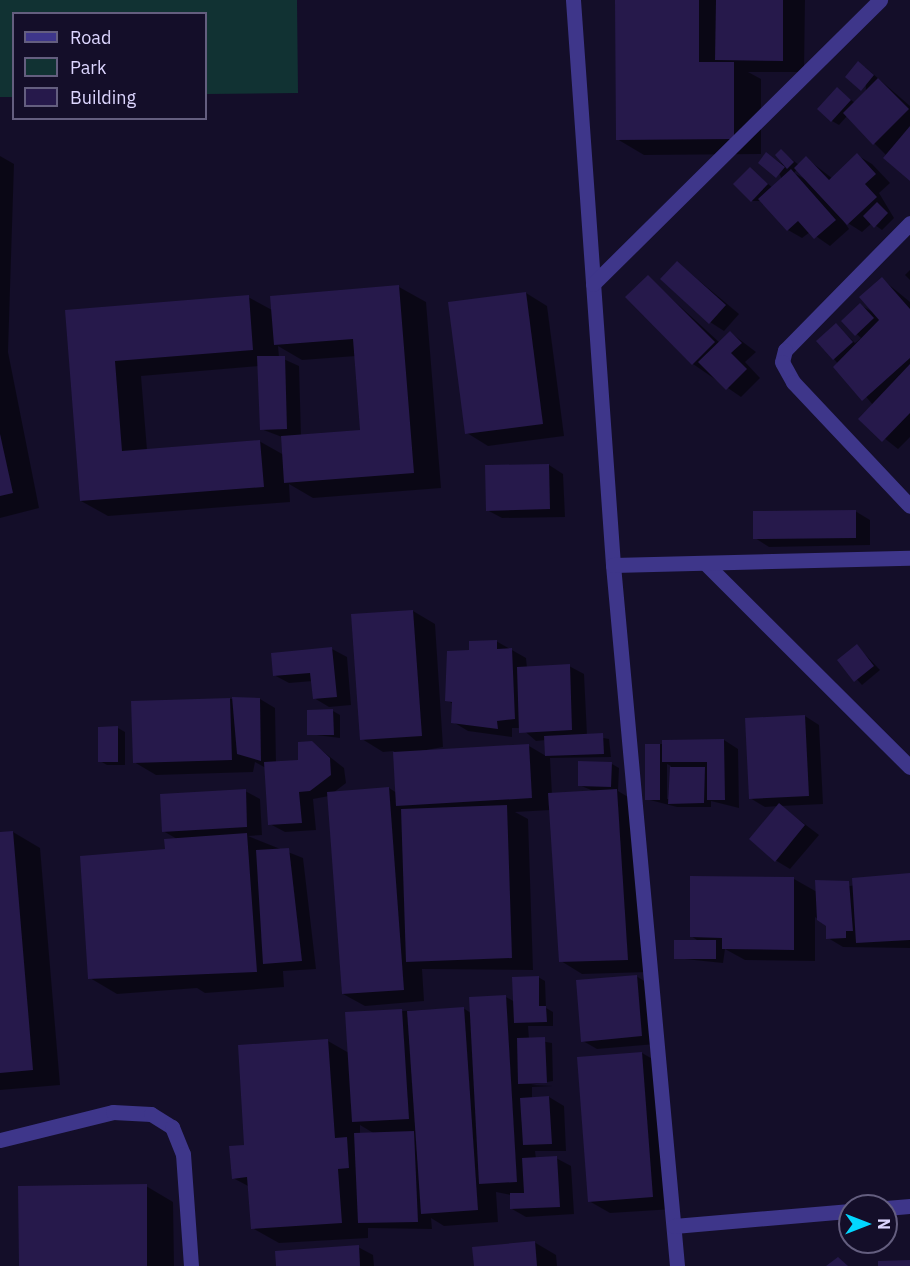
<!DOCTYPE html>
<style>
body{margin:0}
#map{position:relative;width:910px;height:1266px;overflow:hidden;background:#140e29;font-family:"IBM Plex Sans",sans-serif}
div>[style]{position:absolute}
[style*='--x']{left:calc(var(--x)*1px);top:calc(var(--y)*1px);width:calc(var(--w)*1px);rotate:calc(var(--a)*1deg)}
.green>*{inset:0;background:#113233}
.shadow>*{inset:0;background:#0007}
.building>*{inset:0;background:#26194b}
.minor>*{height:15px;margin:-7.5px;padding:0 7.5px;transform-origin:7.5px;border-radius:7.5px;background:#3e368a}
span{translate:-50% -50%;white-space:nowrap;text-align:center;line-height:1.15;-webkit-text-stroke:4.5px #140e29;paint-order:stroke}
.legend{position:absolute;left:12px;top:12px;width:195px;height:108px;box-sizing:border-box;background:#140e29;border:2px solid #645e7f;margin:0;padding:8px 10px;list-style:none;font-size:18px;color:#ddd6ff}
.legend li{display:flex;align-items:center;gap:12px;height:30px}
.legend b{width:30px;border:2px solid #645e7f}
.north{position:absolute;left:838px;top:1194px;width:60px;height:60px;box-sizing:border-box;background:#140e29;border:2px solid #645e7f;border-radius:50%;rotate:90deg;font-size:16px;font-weight:700;line-height:24px;text-align:center;color:#ddd6ff}
.north::after{content:'';display:block;margin:auto;width:21px;height:27px;background:#02d7ff;clip-path:polygon(50% 0,100% 100%,50% 72%,0 100%)}
</style>
<div id="map">
<div class="green">
<div style="clip-path:polygon(0 0,297px 0,298px 93px,206px 94px,206px 14px,14px 14px,13px 97px,0 97px)"></div>
</div>
<div class="shadow">
<div style="clip-path:polygon(616px 0,805px 0,804px 72px,748px 72px,761px 79px,761px 154px,644px 155px,617px 139px)"></div>
<div style="clip-path:polygon(865px 67px,910px 106px,910px 179px,847px 116px,839px 125px,832px 121px,837px 89px,855px 103px,866px 92px)"></div>
<div style="clip-path:polygon(evenodd,781px 151px,799px 165px,806px 158px,833px 179px,857px 155px,872px 164px,890px 183px,879px 193px,894px 218px,882px 230px,872px 223px,862px 232px,843px 220px,849px 229px,830px 246px,810px 232px,802px 238px,788px 230px,762px 201px,752px 201px,750px 169px,773px 188px,782px 180px,773px 158px,789px 168px,777px 155px,781px 151px,797px 169px,805px 179px,794px 173px,797px 169px)"></div>
<div style="clip-path:polygon(0 156px,14px 164px,8px 352px,39px 508px,0 518px)"></div>
<div style="clip-path:polygon(678px 263px,739px 314px,724px 331px,710px 322px)"></div>
<div style="clip-path:polygon(910px 270px,910px 280px,905px 275px)"></div>
<div style="clip-path:polygon(648px 277px,720px 343px,731px 333px,756px 352px,745px 362px,760px 378px,741px 397px,693px 364px,628px 297px)"></div>
<div style="clip-path:polygon(882px 279px,910px 302px,910px 437px,898px 449px,860px 419px,873px 405px,834px 359px,836px 325px,855px 343px,861px 338px,843px 321px,860px 305px,873px 312px)"></div>
<div style="clip-path:polygon(evenodd,399px 287px,426px 302px,441px 488px,313px 498px,289px 484px,290px 502px,108px 516px,81px 501px,66px 311px,248px 297px,272px 310px,399px 287px,278px 346px,302px 360px,356px 356px,362px 431px,301px 436px,299px 366px,279px 357px,278px 346px,399px 287px,259px 366px,261px 429px,282px 437px,284px 455px,259px 441px,147px 450px,141px 376px,259px 366px)"></div>
<div style="clip-path:polygon(526px 293px,547px 306px,564px 436px,488px 446px,467px 433px)"></div>
<div style="clip-path:polygon(549px 465px,563px 474px,565px 517px,502px 518px,487px 510px)"></div>
<div style="clip-path:polygon(855px 511px,870px 520px,870px 545px,769px 547px,755px 538px)"></div>
<div style="clip-path:polygon(413px 611px,435px 624px,443px 747px,415px 752px,529px 746px,546px 756px,546px 740px,536px 741px,521px 728px,512px 728px,512px 737px,468px 731px,453px 722px,453px 704px,447px 700px,471px 651px,496px 641px,526px 658px,527px 668px,569px 666px,584px 674px,587px 735px,609px 739px,611px 757px,550px 758px,552px 795px,596px 792px,579px 785px,612px 764px,619px 768px,618px 791px,638px 803px,649px 972px,582px 974px,561px 961px,551px 810px,515px 812px,528px 819px,533px 970px,422px 969px,424px 1001px,365px 1006px,343px 994px,329px 796px,313px 799px,316px 830px,285px 832px,270px 824px,266px 768px,255px 762px,253px 772px,156px 775px,134px 762px,230px 699px,260px 699px,275px 708px,276px 763px,300px 761px,311px 742px,344px 768px,346px 783px,333px 793px,389px 788px,397px 793px,394px 751px,383px 752px,362px 739px,353px 616px)"></div>
<div style="clip-path:polygon(857px 646px,880px 670px,862px 685px,839px 660px)"></div>
<div style="clip-path:polygon(332px 649px,347px 657px,351px 705px,329px 707px,314px 698px,313px 681px,289px 683px,274px 675px)"></div>
<div style="clip-path:polygon(333px 711px,340px 715px,340px 738px,309px 734px)"></div>
<div style="clip-path:polygon(805px 716px,819px 725px,823px 804px,781px 806px,819px 835px,790px 869px,775px 860px,779px 806px,765px 807px,750px 798px)"></div>
<div style="clip-path:polygon(118px 728px,125px 732px,125px 765px,107px 765px,100px 761px)"></div>
<div style="clip-path:polygon(evenodd,724px 740px,738px 749px,739px 808px,711px 801px,711px 807px,677px 807px,646px 799px,646px 745px,724px 740px,667px 764px,671px 766px,670px 799px,667px 799px,667px 764px)"></div>
<div style="clip-path:polygon(245px 791px,260px 799px,262px 835px,248px 836px,303px 858px,316px 969px,283px 971px,284px 987px,205px 993px,197px 988px,117px 994px,90px 978px,166px 851px,179px 840px,163px 831px)"></div>
<div style="clip-path:polygon(13px 832px,40px 848px,60px 1085px,0 1090px,0 833px)"></div>
<div style="clip-path:polygon(910px 875px,910px 948px,843px 947px,828px 938px,827px 925px,815px 917px,815px 961px,745px 960px,725px 949px,723px 963px,675px 958px,700px 942px,691px 936px,691px 878px,794px 879px,817px 892px)"></div>
<div style="clip-path:polygon(636px 976px,651px 985px,656px 1044px,597px 1049px,583px 1041px)"></div>
<div style="clip-path:polygon(evenodd,538px 977px,545px 981px,546px 1008px,553px 1012px,553px 1026px,528px 1026px,529px 1039px,552px 1043px,553px 1081px,531px 1085px,553px 1086px,532px 1087px,532px 1098px,549px 1097px,564px 1106px,566px 1151px,535px 1151px,536px 1159px,556px 1158px,571px 1166px,574px 1214px,526px 1217px,512px 1209px,511px 1195px,496px 1192px,498px 1222px,444px 1226px,431px 1218px,432px 1229px,368px 1228px,368px 1238px,279px 1243px,252px 1228px,250px 1187px,233px 1178px,246px 1146px,328px 1041px,349px 1053px,402px 1011px,463px 1008px,471px 1013px,506px 997px,515px 1002px,538px 977px,360px 1125px,375px 1134px,360px 1134px,360px 1125px)"></div>
<div style="clip-path:polygon(642px 1053px,663px 1065px,674px 1209px,610px 1213px,589px 1201px)"></div>
<div style="clip-path:polygon(146px 1186px,173px 1202px,174px 1266px,21px 1266px)"></div>
<div style="clip-path:polygon(534px 1242px,556px 1255px,557px 1266px,475px 1266px)"></div>
<div style="clip-path:polygon(358px 1247px,373px 1255px,374px 1266px,278px 1266px)"></div>
</div>
<div class="building">
<div style="clip-path:polygon(615px 0,699px 0,699px 62px,734px 62px,734px 139px,616px 140px)"></div>
<div style="clip-path:polygon(716px 0,783px 0,783px 61px,715px 60px)"></div>
<div style="clip-path:polygon(858px 61px,874px 75px,861px 91px,845px 77px)"></div>
<div style="clip-path:polygon(878px 78px,909px 109px,873px 145px,843px 113px)"></div>
<div style="clip-path:polygon(837px 87px,851px 100px,831px 122px,817px 109px)"></div>
<div style="clip-path:polygon(910px 126px,910px 181px,883px 158px)"></div>
<div style="clip-path:polygon(781px 149px,794px 162px,787px 169px,775px 155px)"></div>
<div style="clip-path:polygon(766px 152px,785px 167px,776px 178px,758px 163px)"></div>
<div style="clip-path:polygon(857px 153px,876px 174px,865px 184px,877px 197px,847px 225px,794px 168px,806px 156px,829px 180px)"></div>
<div style="clip-path:polygon(750px 167px,768px 184px,751px 202px,733px 184px)"></div>
<div style="clip-path:polygon(791px 169px,836px 220px,814px 239px,798px 221px,787px 231px,758px 199px)"></div>
<div style="clip-path:polygon(877px 202px,888px 213px,874px 228px,863px 216px)"></div>
<div style="clip-path:polygon(677px 261px,726px 305px,709px 324px,660px 279px)"></div>
<div style="clip-path:polygon(648px 275px,715px 342px,692px 365px,625px 297px)"></div>
<div style="clip-path:polygon(882px 277px,910px 309px,910px 358px,862px 401px,833px 367px,879px 320px,859px 297px)"></div>
<div style="clip-path:polygon(399px 285px,414px 473px,284px 483px,281px 436px,360px 430px,353px 339px,274px 345px,270px 296px)"></div>
<div style="clip-path:polygon(526px 292px,543px 424px,465px 434px,448px 302px)"></div>
<div style="clip-path:polygon(249px 295px,253px 350px,115px 361px,122px 451px,260px 440px,264px 487px,80px 501px,65px 310px)"></div>
<div style="clip-path:polygon(860px 303px,874px 318px,855px 336px,841px 321px)"></div>
<div style="clip-path:polygon(836px 323px,853px 342px,833px 360px,816px 341px)"></div>
<div style="clip-path:polygon(730px 331px,742px 343px,731px 353px,747px 369px,726px 390px,698px 362px)"></div>
<div style="clip-path:polygon(257px 356px,285px 356px,287px 429px,260px 430px)"></div>
<div style="clip-path:polygon(910px 364px,910px 413px,882px 442px,858px 419px)"></div>
<div style="clip-path:polygon(0 434px,13px 493px,0 496px)"></div>
<div style="clip-path:polygon(549px 464px,550px 509px,486px 511px,485px 465px)"></div>
<div style="clip-path:polygon(856px 510px,856px 538px,753px 539px,753px 511px)"></div>
<div style="clip-path:polygon(413px 610px,422px 736px,360px 740px,351px 614px)"></div>
<div style="clip-path:polygon(497px 640px,497px 649px,512px 648px,515px 719px,497px 721px,498px 729px,451px 723px,452px 702px,445px 701px,447px 651px,469px 650px,469px 641px)"></div>
<div style="clip-path:polygon(857px 644px,874px 666px,854px 682px,837px 660px)"></div>
<div style="clip-path:polygon(332px 647px,337px 697px,313px 699px,310px 673px,273px 676px,271px 653px)"></div>
<div style="clip-path:polygon(570px 664px,572px 730px,519px 733px,517px 667px)"></div>
<div style="clip-path:polygon(232px 697px,260px 698px,261px 761px,237px 754px)"></div>
<div style="clip-path:polygon(230px 698px,232px 760px,133px 763px,131px 701px)"></div>
<div style="clip-path:polygon(333px 709px,334px 735px,307px 735px,307px 710px)"></div>
<div style="clip-path:polygon(805px 715px,809px 796px,749px 799px,745px 718px)"></div>
<div style="clip-path:polygon(118px 726px,118px 762px,98px 762px,98px 727px)"></div>
<div style="clip-path:polygon(603px 733px,604px 754px,545px 756px,544px 736px)"></div>
<div style="clip-path:polygon(724px 739px,725px 800px,707px 800px,707px 762px,662px 762px,662px 740px)"></div>
<div style="clip-path:polygon(312px 741px,330px 758px,331px 775px,310px 791px,299px 792px,302px 823px,268px 825px,264px 762px,298px 760px,298px 742px)"></div>
<div style="clip-path:polygon(529px 744px,532px 798px,396px 806px,393px 752px)"></div>
<div style="clip-path:polygon(645px 744px,660px 744px,660px 800px,645px 800px)"></div>
<div style="clip-path:polygon(578px 761px,612px 762px,611px 787px,578px 786px)"></div>
<div style="clip-path:polygon(670px 767px,705px 767px,704px 803px,668px 804px)"></div>
<div style="clip-path:polygon(389px 787px,404px 990px,342px 994px,327px 792px)"></div>
<div style="clip-path:polygon(246px 789px,247px 827px,162px 832px,160px 794px)"></div>
<div style="clip-path:polygon(617px 789px,628px 960px,559px 962px,548px 793px)"></div>
<div style="clip-path:polygon(779px 803px,805px 825px,775px 862px,749px 839px)"></div>
<div style="clip-path:polygon(507px 805px,512px 958px,406px 962px,401px 809px)"></div>
<div style="clip-path:polygon(13px 831px,33px 1070px,0 1073px,0 832px)"></div>
<div style="clip-path:polygon(247px 833px,257px 972px,88px 979px,80px 856px,165px 849px,164px 839px)"></div>
<div style="clip-path:polygon(289px 848px,302px 961px,263px 964px,256px 850px)"></div>
<div style="clip-path:polygon(910px 873px,910px 940px,856px 943px,852px 878px)"></div>
<div style="clip-path:polygon(690px 876px,794px 877px,794px 950px,722px 949px,722px 938px,690px 937px)"></div>
<div style="clip-path:polygon(815px 880px,849px 881px,853px 931px,846px 931px,846px 938px,826px 939px,826px 926px,817px 920px)"></div>
<div style="clip-path:polygon(674px 940px,716px 940px,716px 959px,674px 959px)"></div>
<div style="clip-path:polygon(637px 975px,642px 1036px,581px 1042px,576px 980px)"></div>
<div style="clip-path:polygon(539px 976px,539px 1006px,546px 1006px,547px 1022px,514px 1023px,512px 977px)"></div>
<div style="clip-path:polygon(506px 995px,517px 1182px,479px 1184px,469px 997px)"></div>
<div style="clip-path:polygon(464px 1007px,478px 1210px,421px 1214px,407px 1011px)"></div>
<div style="clip-path:polygon(402px 1009px,409px 1119px,352px 1122px,345px 1012px)"></div>
<div style="clip-path:polygon(545px 1037px,547px 1083px,518px 1084px,517px 1038px)"></div>
<div style="clip-path:polygon(328px 1039px,335px 1138px,347px 1137px,349px 1168px,338px 1169px,342px 1223px,251px 1229px,247px 1177px,232px 1179px,229px 1146px,244px 1145px,238px 1045px)"></div>
<div style="clip-path:polygon(642px 1052px,653px 1197px,588px 1202px,577px 1057px)"></div>
<div style="clip-path:polygon(549px 1096px,552px 1144px,523px 1145px,520px 1098px)"></div>
<div style="clip-path:polygon(414px 1131px,418px 1222px,358px 1223px,354px 1133px)"></div>
<div style="clip-path:polygon(557px 1156px,560px 1207px,510px 1209px,510px 1193px,524px 1193px,522px 1158px)"></div>
<div style="clip-path:polygon(147px 1184px,147px 1266px,19px 1266px,18px 1186px)"></div>
<div style="clip-path:polygon(535px 1241px,537px 1266px,474px 1266px,472px 1247px)"></div>
<div style="clip-path:polygon(359px 1245px,360px 1266px,276px 1266px,275px 1251px)"></div>
<div style="clip-path:polygon(838px 1257px,848px 1266px,826px 1266px)"></div>
<div style="clip-path:polygon(910px 1260px,910px 1266px,878px 1266px,878px 1261px)"></div>
</div>
<div class="minor">
<div style="--x:573;--y:0;--w:566;--a:85.95"></div>
<div style="--x:613;--y:565;--w:704;--a:84.78"></div>
<div style="--x:910;--y:223;--w:178;--a:134.5"></div>
<div style="--x:785;--y:350;--w:12;--a:104"></div>
<div style="--x:782;--y:362;--w:23;--a:61"></div>
<div style="--x:793;--y:382;--w:170;--a:46.7"></div>
<div style="--x:593;--y:284;--w:404;--a:-44.7"></div>
<div style="--x:705;--y:563;--w:289;--a:44.9"></div>
<div style="--x:613;--y:565;--w:297;--a:-1.4"></div>
<div style="--x:0;--y:1140;--w:116;--a:-13.9"></div>
<div style="--x:113;--y:1112;--w:38;--a:3"></div>
<div style="--x:151;--y:1114;--w:25;--a:32"></div>
<div style="--x:172;--y:1127;--w:29;--a:68"></div>
<div style="--x:183;--y:1154;--w:112;--a:85.9"></div>
<div style="--x:886;--y:1208;--w:24;--a:-5"></div>
<div style="--x:674;--y:1226;--w:177;--a:-4.9"></div>
</div>
<ul class="legend">
<li><b style="height:8px;background:#3e368a"></b>Road</li>
<li><b style="height:16px;background:#113233"></b>Park</li>
<li><b style="height:16px;background:#26194b"></b>Building</li>
</ul>
<div class="north">N</div>
</div>
